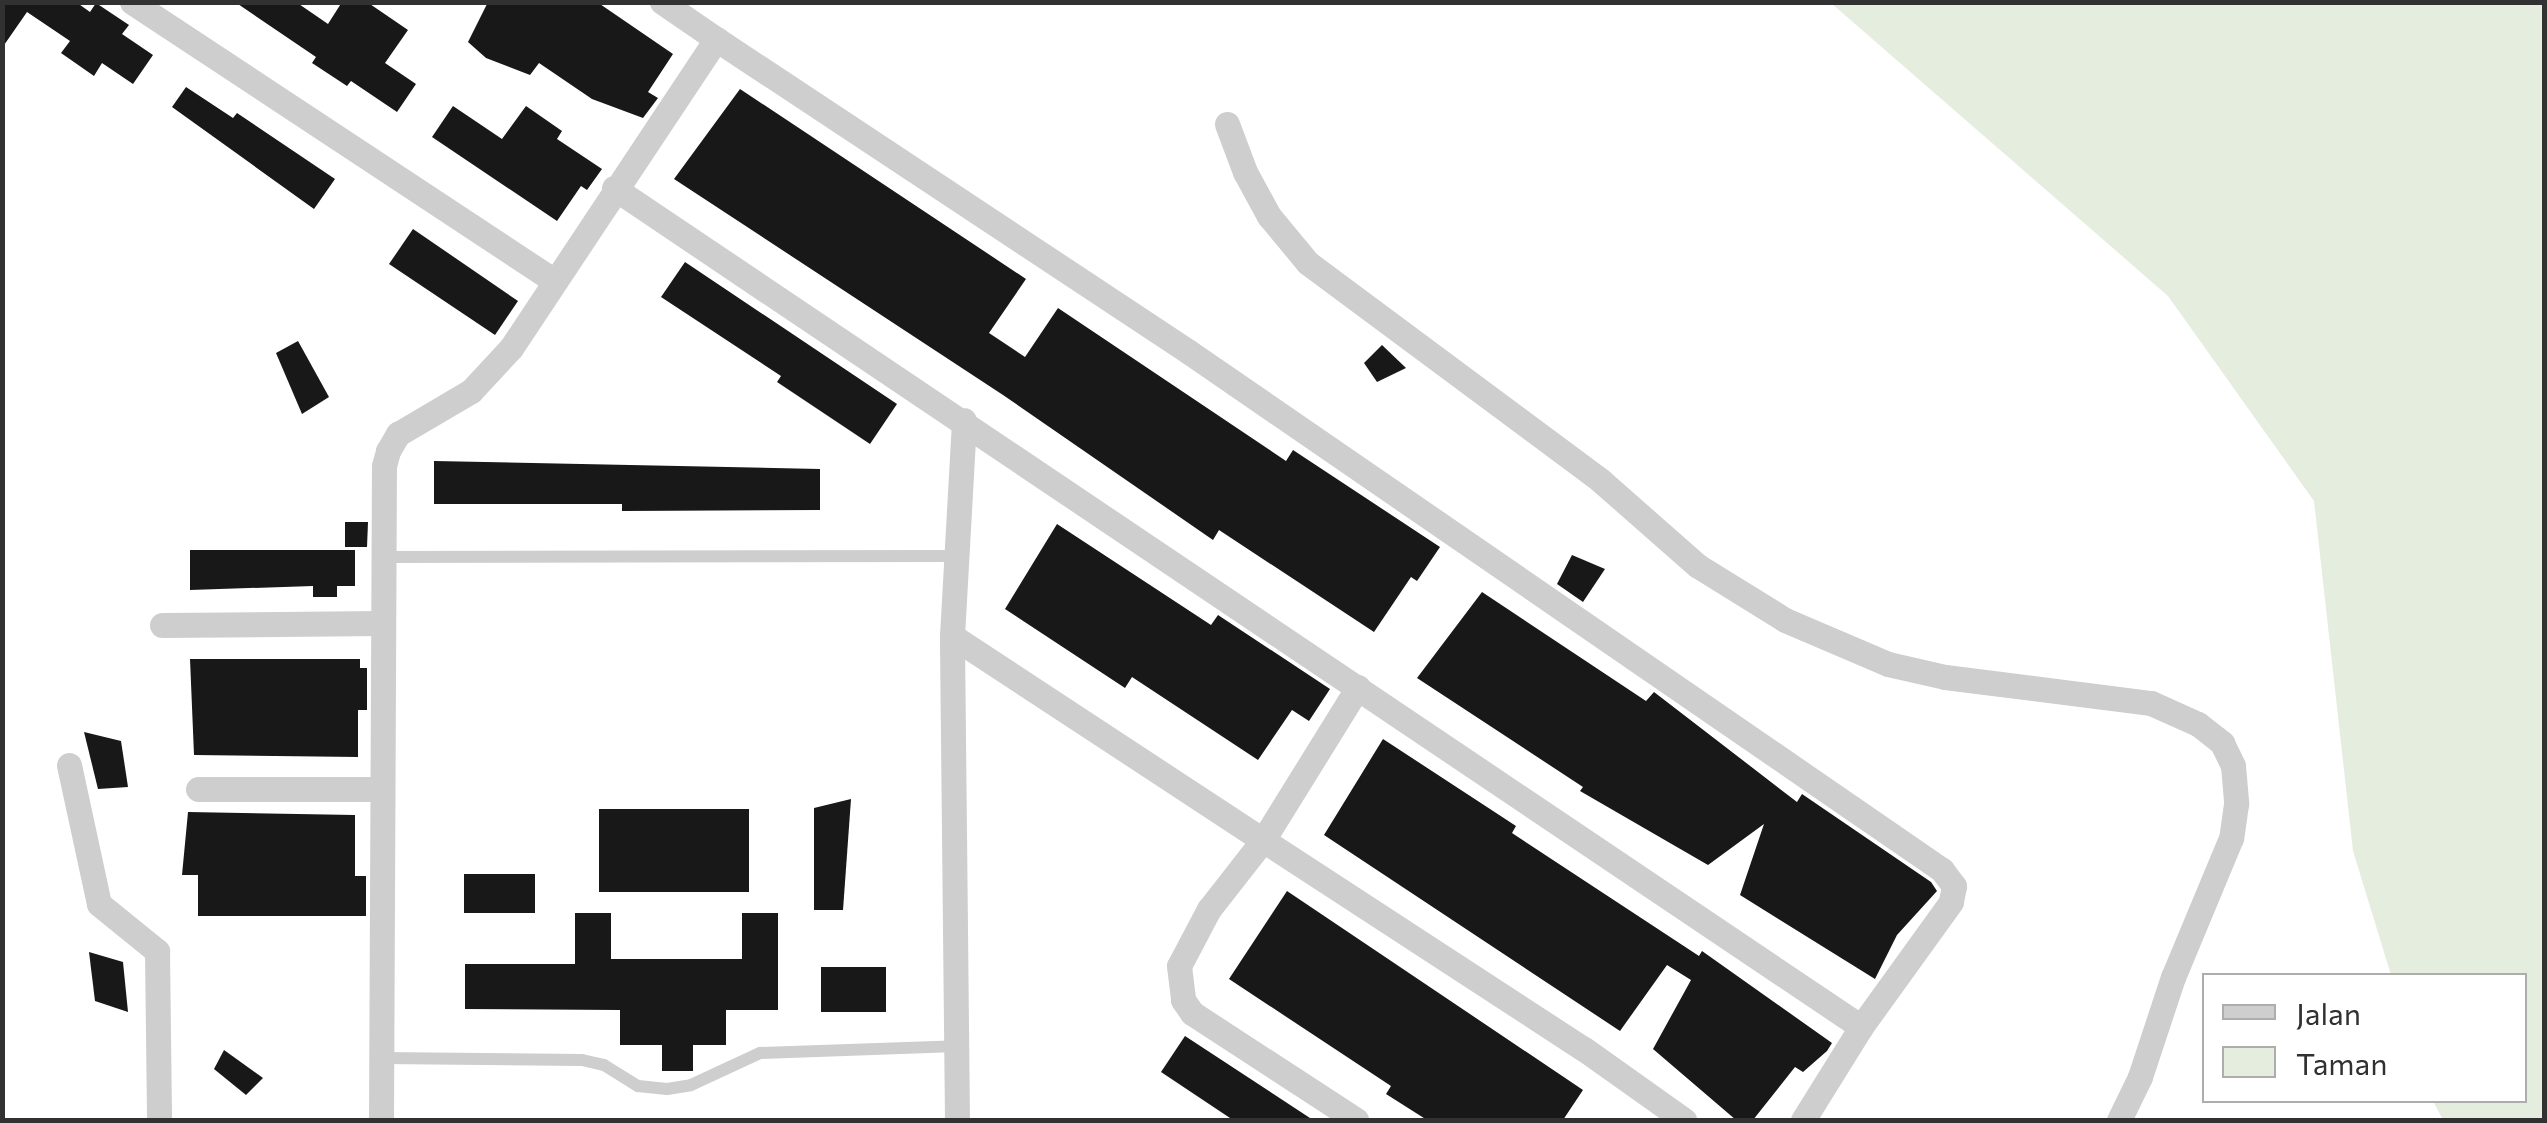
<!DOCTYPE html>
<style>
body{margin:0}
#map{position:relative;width:2547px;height:1123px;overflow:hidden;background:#fff;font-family:Commissioner,sans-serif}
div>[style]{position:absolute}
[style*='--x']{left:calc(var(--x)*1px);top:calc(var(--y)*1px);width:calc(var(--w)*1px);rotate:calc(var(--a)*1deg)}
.green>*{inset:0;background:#e5eddf}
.building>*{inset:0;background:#181818}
.service>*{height:12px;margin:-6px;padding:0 6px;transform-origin:6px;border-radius:6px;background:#cecece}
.minor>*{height:25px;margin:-12.5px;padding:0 12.5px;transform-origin:12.5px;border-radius:12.5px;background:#cecece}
span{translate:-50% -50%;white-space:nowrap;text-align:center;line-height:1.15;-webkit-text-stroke:10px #fff;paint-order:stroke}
.frame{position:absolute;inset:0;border:5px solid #313131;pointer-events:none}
.legend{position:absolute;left:2202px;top:973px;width:325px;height:130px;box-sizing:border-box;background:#fff;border:2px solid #adadad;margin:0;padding:12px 18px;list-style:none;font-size:30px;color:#313131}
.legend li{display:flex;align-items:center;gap:20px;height:50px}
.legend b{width:50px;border:2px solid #adadad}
</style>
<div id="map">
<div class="green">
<div style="clip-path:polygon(1831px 3px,2544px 3px,2544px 1120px,2443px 1120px,2433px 1101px,2524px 1100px,2524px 976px,2391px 975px,2353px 851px,2314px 501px,2168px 296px)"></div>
</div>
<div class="building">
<div style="clip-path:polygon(2px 2px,76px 2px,90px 12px,96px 3px,129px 25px,122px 34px,153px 55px,133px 84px,102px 63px,94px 76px,61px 53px,70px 41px,27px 12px,2px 48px)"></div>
<div style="clip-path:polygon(235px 2px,296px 2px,328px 24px,342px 2px,367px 2px,408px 30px,385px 63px,416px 84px,397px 112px,351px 81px,347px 86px,312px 63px,316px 57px)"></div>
<div style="clip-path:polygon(488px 2px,597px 2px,673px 54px,648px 92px,658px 98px,643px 118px,592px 99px,539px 63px,530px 75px,486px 58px,468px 42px)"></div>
<div style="clip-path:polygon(186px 87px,233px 118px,237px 113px,335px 179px,314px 209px,172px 107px)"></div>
<div style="clip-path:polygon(740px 89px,1026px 279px,989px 333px,1025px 357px,1058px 308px,1286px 461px,1293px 450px,1440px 547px,1417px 581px,1411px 577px,1374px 632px,1219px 530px,1213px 540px,1003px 395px,674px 179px)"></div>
<div style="clip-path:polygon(453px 106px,502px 139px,526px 106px,562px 131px,557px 139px,602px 169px,587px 190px,581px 186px,557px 221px,432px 137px)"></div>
<div style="clip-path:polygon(413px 229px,518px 301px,495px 335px,389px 264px)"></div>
<div style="clip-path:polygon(685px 262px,897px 404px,870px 444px,777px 382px,781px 376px,661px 297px)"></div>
<div style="clip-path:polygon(298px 341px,329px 397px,302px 414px,276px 353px)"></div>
<div style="clip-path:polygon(1382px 345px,1406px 368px,1377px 382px,1364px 363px)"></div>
<div style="clip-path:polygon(434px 461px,820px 469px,820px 510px,622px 511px,622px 504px,434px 504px)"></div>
<div style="clip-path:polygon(345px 522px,368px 522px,367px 547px,345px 547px)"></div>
<div style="clip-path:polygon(1057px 524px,1211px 625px,1218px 615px,1330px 689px,1309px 721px,1292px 710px,1258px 760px,1132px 677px,1125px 688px,1005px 609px)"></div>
<div style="clip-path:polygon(190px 550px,355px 550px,355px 586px,337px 586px,337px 597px,313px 597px,313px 586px,190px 590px)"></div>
<div style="clip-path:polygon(1572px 555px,1605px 569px,1583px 602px,1557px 584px)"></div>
<div style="clip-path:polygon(1482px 592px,1646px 701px,1654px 692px,1797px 802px,1802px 794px,1931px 882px,1937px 891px,1897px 935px,1875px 979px,1740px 895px,1764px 824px,1708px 865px,1580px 791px,1583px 787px,1417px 678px)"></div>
<div style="clip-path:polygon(190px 659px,360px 659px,360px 668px,367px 668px,367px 710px,358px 710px,358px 757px,194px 755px)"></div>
<div style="clip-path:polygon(84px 732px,121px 741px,128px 787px,98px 789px)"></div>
<div style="clip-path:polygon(1383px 739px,1516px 826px,1512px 833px,1699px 956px,1702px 951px,1832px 1043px,1827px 1051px,1803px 1072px,1795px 1067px,1753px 1120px,1736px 1120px,1653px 1049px,1691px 980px,1667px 965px,1620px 1031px,1324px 835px)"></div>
<div style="clip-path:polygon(851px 799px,843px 910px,814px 910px,814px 808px)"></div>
<div style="clip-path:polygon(599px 809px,749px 809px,749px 892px,599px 892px)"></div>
<div style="clip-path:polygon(188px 812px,355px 815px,355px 876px,366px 876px,366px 916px,198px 916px,198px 875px,182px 875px)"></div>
<div style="clip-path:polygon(464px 874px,535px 874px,535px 913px,464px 913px)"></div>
<div style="clip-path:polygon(1287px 891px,1583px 1090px,1563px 1120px,1427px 1120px,1386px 1094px,1391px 1086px,1229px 979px)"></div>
<div style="clip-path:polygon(575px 913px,611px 913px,611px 959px,742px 959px,742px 913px,778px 913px,778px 1010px,726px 1010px,726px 1045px,693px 1045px,693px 1071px,662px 1071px,662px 1045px,620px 1045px,620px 1010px,465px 1009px,465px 964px,575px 964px)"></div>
<div style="clip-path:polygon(89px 952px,123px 962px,128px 1012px,95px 1001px)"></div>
<div style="clip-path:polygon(821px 967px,886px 967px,886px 1012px,821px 1012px)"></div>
<div style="clip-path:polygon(1185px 1036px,1313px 1120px,1233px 1120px,1161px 1072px)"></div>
<div style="clip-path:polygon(224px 1050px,263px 1078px,246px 1095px,214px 1069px)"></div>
</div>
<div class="service">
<div style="--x:383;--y:557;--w:572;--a:-0.1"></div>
<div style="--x:381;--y:1058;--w:201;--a:0.6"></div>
<div style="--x:582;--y:1060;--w:23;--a:13"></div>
<div style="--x:604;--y:1065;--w:40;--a:32"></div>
<div style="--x:638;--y:1086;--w:29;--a:6"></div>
<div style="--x:667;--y:1089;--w:24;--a:-9"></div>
<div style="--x:691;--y:1085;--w:76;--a:-24.9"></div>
<div style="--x:760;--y:1053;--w:197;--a:-2"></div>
</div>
<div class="minor">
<div style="--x:132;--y:2;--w:505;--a:33.44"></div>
<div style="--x:662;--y:2;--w:65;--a:34.4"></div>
<div style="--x:1227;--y:124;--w:51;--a:69.4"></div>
<div style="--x:1245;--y:172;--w:50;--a:61.4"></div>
<div style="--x:1269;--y:216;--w:61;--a:50.3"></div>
<div style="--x:1308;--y:263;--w:364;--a:36.6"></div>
<div style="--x:1600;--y:480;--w:130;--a:41.3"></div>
<div style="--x:1698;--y:566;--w:102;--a:31.8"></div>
<div style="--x:1785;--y:620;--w:112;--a:23.1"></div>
<div style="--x:1888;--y:664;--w:58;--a:12.8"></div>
<div style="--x:1945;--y:677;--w:208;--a:7.2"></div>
<div style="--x:2151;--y:703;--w:51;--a:24.1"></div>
<div style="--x:2198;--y:724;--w:31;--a:38"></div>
<div style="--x:2222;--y:743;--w:25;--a:64"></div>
<div style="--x:2233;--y:766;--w:38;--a:85"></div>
<div style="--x:2236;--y:804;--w:34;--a:98"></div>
<div style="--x:2231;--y:838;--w:151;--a:112.6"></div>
<div style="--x:2173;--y:977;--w:105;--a:108.3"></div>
<div style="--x:2140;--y:1077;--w:48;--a:116"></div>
<div style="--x:614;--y:188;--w:1503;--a:33.93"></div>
<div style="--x:162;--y:625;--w:221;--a:-0.5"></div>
<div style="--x:952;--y:636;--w:372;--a:33.3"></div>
<div style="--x:1263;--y:840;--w:88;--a:128"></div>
<div style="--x:1209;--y:909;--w:64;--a:117.8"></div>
<div style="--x:1179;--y:966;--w:34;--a:83"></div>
<div style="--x:1183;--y:1000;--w:16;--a:55"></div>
<div style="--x:1192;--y:1013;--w:196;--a:33.1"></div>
<div style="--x:1358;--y:687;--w:180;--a:121.8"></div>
<div style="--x:1263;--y:840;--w:383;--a:33.1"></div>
<div style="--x:1584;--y:1049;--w:123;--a:35.4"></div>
<div style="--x:69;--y:765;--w:142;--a:77.8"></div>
<div style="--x:99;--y:904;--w:75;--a:39"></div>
<div style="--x:157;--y:951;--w:169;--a:89.3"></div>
<div style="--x:198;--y:789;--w:184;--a:0"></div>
<div style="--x:381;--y:1120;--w:654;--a:-89.74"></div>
<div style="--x:384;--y:466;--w:16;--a:-75"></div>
<div style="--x:388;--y:451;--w:20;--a:-60"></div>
<div style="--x:398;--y:434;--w:85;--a:-30.5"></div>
<div style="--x:471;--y:391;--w:59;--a:-47.1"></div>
<div style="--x:511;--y:348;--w:371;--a:-56.4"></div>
<div style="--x:716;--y:39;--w:567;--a:33.49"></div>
<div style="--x:1189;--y:352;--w:914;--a:34.52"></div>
<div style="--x:1942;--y:870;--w:20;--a:53"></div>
<div style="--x:1954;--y:886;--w:16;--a:101"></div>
<div style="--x:1951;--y:902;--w:154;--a:125.8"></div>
<div style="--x:1861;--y:1027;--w:110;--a:121.9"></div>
<div style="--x:957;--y:1120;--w:484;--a:-90.6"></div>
<div style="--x:952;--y:636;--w:216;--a:-86.8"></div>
</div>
<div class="frame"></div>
<ul class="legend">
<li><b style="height:12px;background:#cecece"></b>Jalan</li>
<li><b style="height:28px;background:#e5eddf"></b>Taman</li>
</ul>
</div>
